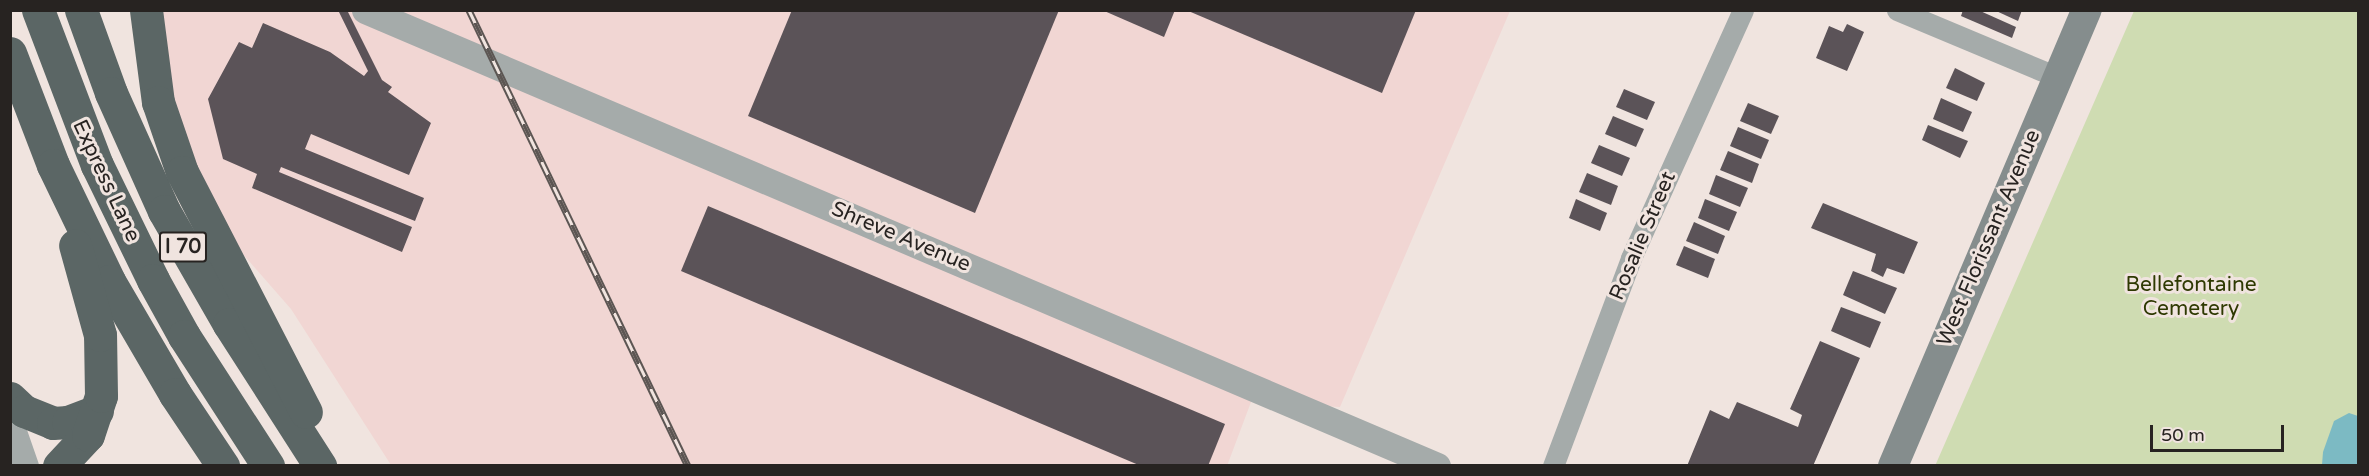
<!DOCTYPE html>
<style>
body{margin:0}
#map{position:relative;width:2369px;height:476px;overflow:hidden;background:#f0e4df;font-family:"Varela Round",sans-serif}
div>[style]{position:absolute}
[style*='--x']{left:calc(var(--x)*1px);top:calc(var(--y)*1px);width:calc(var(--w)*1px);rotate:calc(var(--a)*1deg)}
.industrial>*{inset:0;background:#f1d6d3}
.green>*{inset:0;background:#cfdcb2}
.water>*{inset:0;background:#7cbac3}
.building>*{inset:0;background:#5b5358}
.minor>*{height:21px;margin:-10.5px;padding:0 10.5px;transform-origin:10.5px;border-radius:10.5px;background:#a5abaa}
.tertiary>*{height:27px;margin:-13.5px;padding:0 13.5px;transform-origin:13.5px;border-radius:13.5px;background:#a5abaa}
.secondary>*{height:30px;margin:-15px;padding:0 15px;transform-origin:15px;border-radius:15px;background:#858d8d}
.motorway>*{height:33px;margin:-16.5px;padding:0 16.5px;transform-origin:16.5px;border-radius:16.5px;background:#5b6665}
.rail>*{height:7px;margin-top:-3.5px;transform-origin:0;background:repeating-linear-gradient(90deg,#f0e4df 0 14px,#5c5653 0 28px);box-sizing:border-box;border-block:2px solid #5c5653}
span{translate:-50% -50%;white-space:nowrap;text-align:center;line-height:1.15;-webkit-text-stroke:6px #f0e4df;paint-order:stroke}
.shield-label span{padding:2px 4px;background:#f0e4df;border:2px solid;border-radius:4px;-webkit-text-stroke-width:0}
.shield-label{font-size:20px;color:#272321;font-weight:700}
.street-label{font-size:21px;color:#272321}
.park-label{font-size:21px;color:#2e3902}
.frame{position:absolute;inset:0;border:12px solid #272321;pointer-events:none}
.scale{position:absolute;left:2150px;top:425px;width:134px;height:27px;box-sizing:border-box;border:3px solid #272321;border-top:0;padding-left:8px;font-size:18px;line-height:21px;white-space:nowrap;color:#272321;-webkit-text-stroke:4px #f0e4df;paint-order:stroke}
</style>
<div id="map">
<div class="industrial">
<div style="clip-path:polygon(158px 11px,1510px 11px,1340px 407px,1251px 402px,1227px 466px,391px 465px,291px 309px,234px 244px,190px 169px,165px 89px)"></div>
</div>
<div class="green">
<div style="clip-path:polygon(2134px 11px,2358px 11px,2358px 465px,1935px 466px)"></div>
</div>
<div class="water">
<div style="clip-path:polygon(2349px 413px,2358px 416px,2358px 465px,2322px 465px,2323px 452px,2334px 421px)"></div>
</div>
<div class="building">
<div style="clip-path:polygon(338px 10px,347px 10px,382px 80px,392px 87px,388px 92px,431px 123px,409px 175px,311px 134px,305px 149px,424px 198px,415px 221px,281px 167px,279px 172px,412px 227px,402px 252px,252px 188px,257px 174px,223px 159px,208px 99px,239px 42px,252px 48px,263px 23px,330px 52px,364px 76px,368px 71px)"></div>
<div style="clip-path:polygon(792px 10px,1059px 10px,975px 213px,748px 116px)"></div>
<div style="clip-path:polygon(1102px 10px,1175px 10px,1164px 37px)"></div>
<div style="clip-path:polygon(1186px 10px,1416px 10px,1382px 93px)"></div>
<div style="clip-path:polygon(1963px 10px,1978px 10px,2016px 27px,2012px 38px,1961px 16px)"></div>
<div style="clip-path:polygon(1994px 10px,2022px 10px,2018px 21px)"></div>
<div style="clip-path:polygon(1847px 24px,1864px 32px,1847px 71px,1816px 58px,1829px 26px,1843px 32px)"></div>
<div style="clip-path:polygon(1955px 68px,1985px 83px,1977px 101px,1946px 88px)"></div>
<div style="clip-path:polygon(1624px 89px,1655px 102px,1647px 120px,1616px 107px)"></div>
<div style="clip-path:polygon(1941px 98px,1972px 112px,1963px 132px,1933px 119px)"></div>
<div style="clip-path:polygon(1748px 103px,1779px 116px,1771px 134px,1740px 121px)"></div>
<div style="clip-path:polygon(1613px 116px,1644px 129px,1636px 147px,1605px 134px)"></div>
<div style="clip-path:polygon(1928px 125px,1968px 141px,1960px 158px,1922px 140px)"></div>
<div style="clip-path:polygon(1738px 127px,1769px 140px,1761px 159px,1730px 146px)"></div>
<div style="clip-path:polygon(1599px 145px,1630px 158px,1622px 176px,1591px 163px)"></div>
<div style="clip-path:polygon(1728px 151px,1759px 164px,1752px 183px,1720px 170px)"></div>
<div style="clip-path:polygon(1587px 173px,1618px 186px,1611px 205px,1579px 192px)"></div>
<div style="clip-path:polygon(1716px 175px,1748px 188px,1740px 207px,1709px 194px)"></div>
<div style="clip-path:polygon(1576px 199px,1607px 213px,1600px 231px,1569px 218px)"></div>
<div style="clip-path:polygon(1705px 199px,1737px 212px,1729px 231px,1698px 218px)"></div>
<div style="clip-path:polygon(1823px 203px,1918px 242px,1904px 274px,1887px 268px,1883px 277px,1871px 271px,1876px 254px,1811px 228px)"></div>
<div style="clip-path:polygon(708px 206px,1225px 424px,1208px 466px,1141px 466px,681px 271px)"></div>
<div style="clip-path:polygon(1694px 222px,1725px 236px,1718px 254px,1686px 241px)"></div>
<div style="clip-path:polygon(1684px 246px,1715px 259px,1708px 278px,1676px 265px)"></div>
<div style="clip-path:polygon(1853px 271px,1897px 288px,1885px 314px,1843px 295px)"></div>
<div style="clip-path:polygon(1841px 307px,1881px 322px,1870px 348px,1831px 331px)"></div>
<div style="clip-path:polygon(1820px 341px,1860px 358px,1813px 466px,1687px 466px,1710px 410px,1729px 419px,1737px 402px,1798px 427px,1802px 415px,1790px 409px)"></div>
</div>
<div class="minor">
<div style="--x:1897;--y:10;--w:173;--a:22.7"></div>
<div style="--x:1553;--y:466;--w:222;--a:-69.4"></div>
<div style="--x:1631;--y:258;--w:272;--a:-65.7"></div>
</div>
<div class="tertiary">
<div style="--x:365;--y:10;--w:1165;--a:23.04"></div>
<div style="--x:10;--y:423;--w:46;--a:70.8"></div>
</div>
<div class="secondary">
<div style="--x:1893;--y:466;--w:496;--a:-67"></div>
</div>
<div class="motorway">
<div style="--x:38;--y:10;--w:166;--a:69.2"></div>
<div style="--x:97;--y:165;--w:128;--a:64"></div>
<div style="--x:153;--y:280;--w:64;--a:61"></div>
<div style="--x:184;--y:336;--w:155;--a:57.1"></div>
<div style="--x:81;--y:10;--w:88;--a:70.1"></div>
<div style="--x:111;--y:93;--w:129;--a:65.8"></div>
<div style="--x:164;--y:211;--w:130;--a:60.1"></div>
<div style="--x:229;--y:324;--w:169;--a:57.3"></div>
<div style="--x:146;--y:10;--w:93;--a:82.6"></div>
<div style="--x:158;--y:102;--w:74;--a:71.1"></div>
<div style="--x:182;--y:172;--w:270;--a:62.7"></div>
<div style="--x:10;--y:53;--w:120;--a:69"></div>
<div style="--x:53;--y:165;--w:129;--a:64.2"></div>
<div style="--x:109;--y:281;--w:131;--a:59.7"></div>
<div style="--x:175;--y:394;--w:87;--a:56.3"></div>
<div style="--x:10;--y:398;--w:19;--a:43"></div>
<div style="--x:24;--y:411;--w:31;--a:22"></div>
<div style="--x:53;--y:423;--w:15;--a:-4"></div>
<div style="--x:68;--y:422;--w:31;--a:-21"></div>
<div style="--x:59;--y:466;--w:42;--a:-46.9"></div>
<div style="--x:88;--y:435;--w:41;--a:-71.6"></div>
<div style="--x:101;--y:396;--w:61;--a:-90.9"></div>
<div style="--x:100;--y:335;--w:93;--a:-105.5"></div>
</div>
<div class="rail">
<div style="--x:469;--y:10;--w:506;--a:64.35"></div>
</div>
<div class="shield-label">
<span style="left:183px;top:247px">I 70</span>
</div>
<div class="street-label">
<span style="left:106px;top:181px;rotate:65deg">Express Lane</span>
<span style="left:1643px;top:236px;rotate:-67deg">Rosalie Street</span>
<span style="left:901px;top:237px;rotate:23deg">Shreve Avenue</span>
<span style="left:1989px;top:238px;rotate:-67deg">West Florissant Avenue</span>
</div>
<div class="park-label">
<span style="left:2191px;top:297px">Bellefontaine<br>Cemetery</span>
</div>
<div class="frame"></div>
<div class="scale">50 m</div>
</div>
